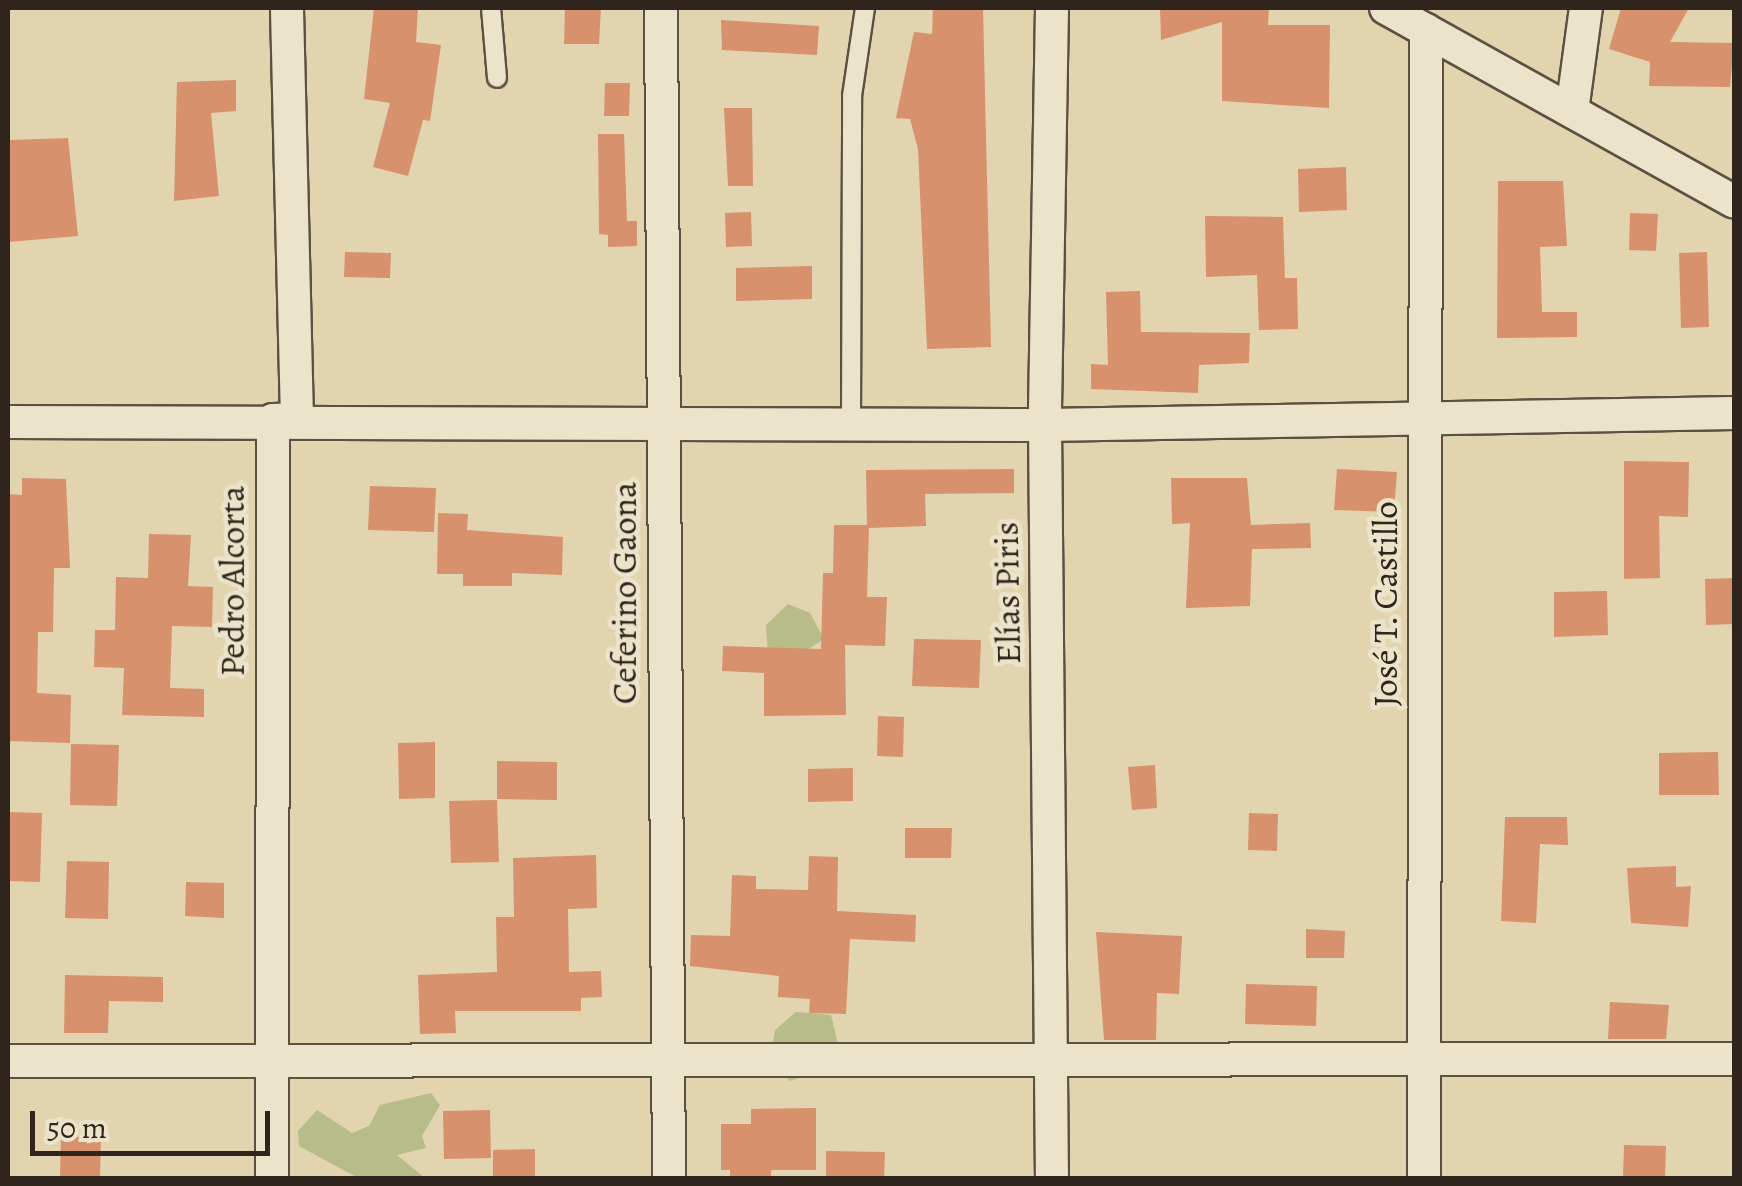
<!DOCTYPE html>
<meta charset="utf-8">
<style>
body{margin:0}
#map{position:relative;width:1742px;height:1186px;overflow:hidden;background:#e2d4af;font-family:Alegreya,serif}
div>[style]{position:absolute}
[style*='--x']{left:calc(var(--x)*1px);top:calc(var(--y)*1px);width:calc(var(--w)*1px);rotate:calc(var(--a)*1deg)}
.green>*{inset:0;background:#b7bc88}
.building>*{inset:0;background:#d7916d}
.roads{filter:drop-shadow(2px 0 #5c5141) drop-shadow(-2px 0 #5c5141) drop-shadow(0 2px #5c5141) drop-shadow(0 -2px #5c5141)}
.lane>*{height:18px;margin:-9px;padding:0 9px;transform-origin:9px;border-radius:9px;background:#ece3cb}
.street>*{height:32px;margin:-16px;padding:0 16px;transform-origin:16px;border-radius:16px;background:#ece3cb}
span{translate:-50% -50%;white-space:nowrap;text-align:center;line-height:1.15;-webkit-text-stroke:9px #ece3cb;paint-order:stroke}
.street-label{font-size:35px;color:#30251c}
.frame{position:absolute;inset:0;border:10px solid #30251c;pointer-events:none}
.scale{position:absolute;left:30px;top:1111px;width:240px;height:45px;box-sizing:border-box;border:5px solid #30251c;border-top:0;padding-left:12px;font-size:30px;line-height:35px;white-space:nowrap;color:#30251c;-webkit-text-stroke:8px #ece3cb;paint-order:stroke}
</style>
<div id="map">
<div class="green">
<div style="clip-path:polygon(788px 604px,810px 613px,824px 639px,799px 655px,768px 654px,766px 625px)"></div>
<div style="clip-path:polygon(796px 1012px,831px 1015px,838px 1044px,819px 1070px,790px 1081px,770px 1060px,775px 1030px)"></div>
<div style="clip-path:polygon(431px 1093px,440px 1105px,422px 1136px,426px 1148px,397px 1155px,425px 1178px,358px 1178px,299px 1146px,298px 1131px,317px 1110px,352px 1133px,369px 1126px,380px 1105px)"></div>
</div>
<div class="building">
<div style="clip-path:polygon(374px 8px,418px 8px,416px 42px,441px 45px,430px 121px,423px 120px,408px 176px,373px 167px,390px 103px,364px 99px)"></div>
<div style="clip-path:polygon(565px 8px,601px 8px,599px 44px,564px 44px)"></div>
<div style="clip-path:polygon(933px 8px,983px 8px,991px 347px,927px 349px,918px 149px,910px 119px,896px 118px,914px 32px,932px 34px)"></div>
<div style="clip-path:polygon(1160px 8px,1269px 9px,1268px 25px,1330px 25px,1329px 108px,1222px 101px,1222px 22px,1161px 40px)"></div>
<div style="clip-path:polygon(1621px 8px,1689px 8px,1670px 42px,1734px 43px,1730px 87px,1649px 86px,1650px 62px,1609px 49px)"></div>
<div style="clip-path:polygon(721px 20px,819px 26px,817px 55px,722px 50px)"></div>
<div style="clip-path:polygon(236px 80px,236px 111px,211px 113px,219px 196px,174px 201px,177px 82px)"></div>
<div style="clip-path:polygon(605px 83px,630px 83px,629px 116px,604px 116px)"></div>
<div style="clip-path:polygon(724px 108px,752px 108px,753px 186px,728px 186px)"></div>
<div style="clip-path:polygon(598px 134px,624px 134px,627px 221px,637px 221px,637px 246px,608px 247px,608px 235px,599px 234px)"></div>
<div style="clip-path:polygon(68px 138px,78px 236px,8px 242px,10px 140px)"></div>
<div style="clip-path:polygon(1346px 167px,1347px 210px,1299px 212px,1298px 169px)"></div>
<div style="clip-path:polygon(1498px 181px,1563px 181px,1567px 246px,1540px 247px,1542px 312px,1577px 312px,1577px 337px,1497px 338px)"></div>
<div style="clip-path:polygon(751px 212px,752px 246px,726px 247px,725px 213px)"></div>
<div style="clip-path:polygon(1630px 213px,1658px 214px,1656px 251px,1629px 250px)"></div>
<div style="clip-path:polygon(1205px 216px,1283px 217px,1285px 278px,1297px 278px,1298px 329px,1259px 330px,1257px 275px,1206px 277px)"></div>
<div style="clip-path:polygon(345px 252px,391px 253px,390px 278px,344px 277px)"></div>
<div style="clip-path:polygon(1707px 252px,1709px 327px,1681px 328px,1679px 253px)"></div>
<div style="clip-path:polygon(812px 266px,812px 299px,736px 301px,736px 268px)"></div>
<div style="clip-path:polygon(1140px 291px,1141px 332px,1250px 333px,1249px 363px,1199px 365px,1198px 393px,1091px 389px,1091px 364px,1108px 365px,1106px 292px)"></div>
<div style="clip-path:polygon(1624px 461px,1689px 462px,1688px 517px,1659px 516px,1660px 578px,1624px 579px)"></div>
<div style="clip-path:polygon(1014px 469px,1014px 493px,925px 494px,926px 526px,869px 528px,867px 597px,887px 597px,885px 646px,845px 645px,846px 715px,764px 716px,764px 673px,722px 671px,723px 646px,821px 649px,823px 573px,833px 573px,834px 525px,867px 525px,866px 470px)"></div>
<div style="clip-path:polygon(1337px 469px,1397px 472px,1394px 512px,1334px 510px)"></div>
<div style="clip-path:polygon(22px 478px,66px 479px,70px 568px,54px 568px,53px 632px,38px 632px,37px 693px,71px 695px,70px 743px,8px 741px,8px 494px,22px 495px)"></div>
<div style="clip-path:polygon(1171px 478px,1247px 478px,1251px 525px,1310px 523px,1311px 548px,1252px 549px,1250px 606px,1186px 608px,1190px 523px,1172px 524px)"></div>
<div style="clip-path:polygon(370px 486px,436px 488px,434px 532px,368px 530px)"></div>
<div style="clip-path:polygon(438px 513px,468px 514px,467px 530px,563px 537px,562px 575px,512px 573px,512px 586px,463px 586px,463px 574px,437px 574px)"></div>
<div style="clip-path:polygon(149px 534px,191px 535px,188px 586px,213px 587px,212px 627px,172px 626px,170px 688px,204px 689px,204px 717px,122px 715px,124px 668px,94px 667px,95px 630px,115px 630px,116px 577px,148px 578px)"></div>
<div style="clip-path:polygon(1734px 578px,1734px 624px,1706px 625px,1705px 579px)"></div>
<div style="clip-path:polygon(1607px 591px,1608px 635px,1554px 637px,1554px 592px)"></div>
<div style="clip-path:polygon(914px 639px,981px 640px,979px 688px,912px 686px)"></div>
<div style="clip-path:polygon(878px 716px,904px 717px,903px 757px,877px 756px)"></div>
<div style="clip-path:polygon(435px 742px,435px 798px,399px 799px,398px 743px)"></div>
<div style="clip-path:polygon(71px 744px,119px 745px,117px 806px,70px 805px)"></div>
<div style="clip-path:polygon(1718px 752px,1719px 795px,1659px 795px,1659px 753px)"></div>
<div style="clip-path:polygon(497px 761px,557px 762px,557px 800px,497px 799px)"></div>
<div style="clip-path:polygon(1155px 765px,1157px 808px,1132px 810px,1128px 767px)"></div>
<div style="clip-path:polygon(853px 768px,853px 801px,808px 802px,808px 769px)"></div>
<div style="clip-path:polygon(497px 800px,499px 862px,451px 863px,449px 801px)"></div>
<div style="clip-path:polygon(8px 812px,42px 813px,40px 882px,8px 881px)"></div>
<div style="clip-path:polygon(1249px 813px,1278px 814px,1277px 851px,1248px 850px)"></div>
<div style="clip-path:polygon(1505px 817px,1567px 817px,1568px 845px,1540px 844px,1536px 923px,1501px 921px)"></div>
<div style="clip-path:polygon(905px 828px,952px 828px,951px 858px,905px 858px)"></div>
<div style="clip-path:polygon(596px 855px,597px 908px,568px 909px,569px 972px,601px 971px,602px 997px,581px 998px,581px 1011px,455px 1011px,456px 1033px,420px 1034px,418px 975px,497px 972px,496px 917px,514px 917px,513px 858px)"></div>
<div style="clip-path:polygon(809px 856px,838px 857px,837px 911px,916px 915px,915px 942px,850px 939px,846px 1014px,809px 1013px,810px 999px,778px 997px,779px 976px,690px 966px,691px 935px,730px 936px,732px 875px,756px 876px,756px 889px,808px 890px)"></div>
<div style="clip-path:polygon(67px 861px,109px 862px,108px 919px,65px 918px)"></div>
<div style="clip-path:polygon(1676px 866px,1676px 887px,1691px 886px,1688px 927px,1631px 923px,1627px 868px)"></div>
<div style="clip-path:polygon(186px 882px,224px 883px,224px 918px,185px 916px)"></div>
<div style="clip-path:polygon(1306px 929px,1345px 931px,1344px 958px,1306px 958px)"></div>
<div style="clip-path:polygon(1096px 932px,1182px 936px,1179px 994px,1157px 993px,1156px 1040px,1104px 1040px)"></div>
<div style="clip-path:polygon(65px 975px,163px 977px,163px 1002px,109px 1001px,108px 1033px,64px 1033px)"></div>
<div style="clip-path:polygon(1246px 984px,1317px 986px,1316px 1026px,1245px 1024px)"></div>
<div style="clip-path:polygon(1610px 1002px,1669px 1005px,1666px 1039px,1608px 1039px)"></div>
<div style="clip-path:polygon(816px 1108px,816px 1170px,771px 1170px,771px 1178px,730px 1178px,730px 1170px,721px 1170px,721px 1124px,751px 1124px,751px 1109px)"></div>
<div style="clip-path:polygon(490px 1110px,491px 1158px,444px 1159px,443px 1111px)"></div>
<div style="clip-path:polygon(61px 1136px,101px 1138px,100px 1178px,60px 1178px)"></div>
<div style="clip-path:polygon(1624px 1145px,1666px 1146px,1665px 1178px,1623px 1178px)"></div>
<div style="clip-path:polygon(535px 1149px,535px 1178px,493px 1178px,493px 1150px)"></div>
<div style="clip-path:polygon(826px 1151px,885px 1152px,884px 1178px,826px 1178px)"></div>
</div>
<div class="roads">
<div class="lane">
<div style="--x:491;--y:8;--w:70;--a:85.1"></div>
<div style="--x:851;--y:420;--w:324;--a:-89.8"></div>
<div style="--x:852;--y:96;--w:89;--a:-81.6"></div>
</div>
<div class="street">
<div style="--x:661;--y:8;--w:1170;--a:89.61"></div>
<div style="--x:1052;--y:8;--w:417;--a:91"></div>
<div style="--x:1045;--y:425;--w:753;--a:89.47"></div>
<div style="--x:1386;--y:8;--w:398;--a:29.1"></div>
<div style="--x:1572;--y:111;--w:104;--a:-82.3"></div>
<div style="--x:8;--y:422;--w:1037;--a:0.17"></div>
<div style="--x:1045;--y:425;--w:689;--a:-1"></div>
<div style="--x:8;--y:1061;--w:1726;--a:-0.07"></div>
<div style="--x:272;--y:1178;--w:758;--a:-89.92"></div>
<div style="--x:273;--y:420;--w:24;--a:-2"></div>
<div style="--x:297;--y:419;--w:411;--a:-91.4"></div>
<div style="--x:1424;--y:1178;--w:1148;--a:-89.9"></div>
</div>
</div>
<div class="street-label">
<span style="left:232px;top:581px;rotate:-90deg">Pedro Alcorta</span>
<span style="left:624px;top:593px;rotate:-90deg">Ceferino Gaona</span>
<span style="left:1007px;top:593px;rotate:-91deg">Elías Piris</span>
<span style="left:1385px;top:604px;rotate:-90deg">José T. Castillo</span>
</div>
<div class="frame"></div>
<div class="scale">50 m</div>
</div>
